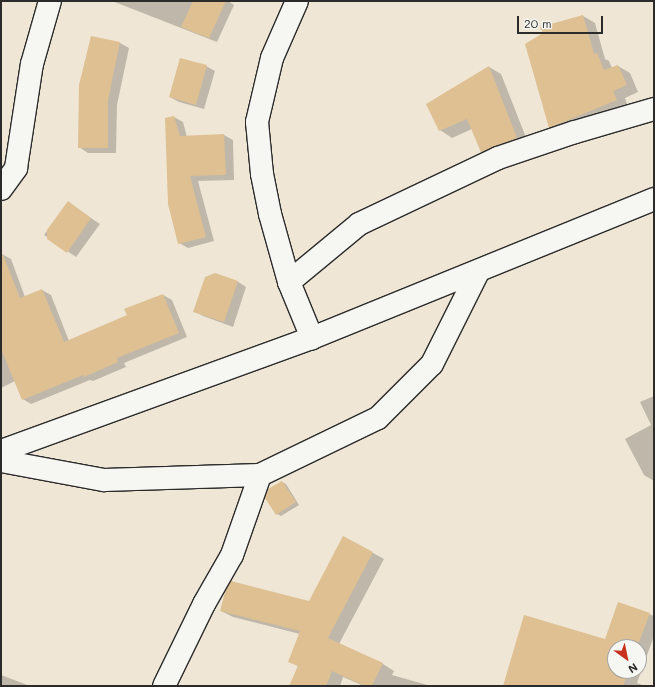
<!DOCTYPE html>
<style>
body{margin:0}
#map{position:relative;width:655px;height:687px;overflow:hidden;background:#efe6d5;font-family:Mali,sans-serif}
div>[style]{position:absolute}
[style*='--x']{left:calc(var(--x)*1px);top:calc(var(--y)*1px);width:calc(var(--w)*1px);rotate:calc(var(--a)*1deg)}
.shadow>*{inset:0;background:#0003}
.building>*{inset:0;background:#dec092}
.roads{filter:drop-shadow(1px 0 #2b2b2b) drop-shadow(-1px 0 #2b2b2b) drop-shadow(0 1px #2b2b2b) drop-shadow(0 -1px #2b2b2b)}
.minor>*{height:22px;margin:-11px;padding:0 11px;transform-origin:11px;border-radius:11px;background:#f6f6f2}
span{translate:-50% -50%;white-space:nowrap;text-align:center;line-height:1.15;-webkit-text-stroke:4px #f6f6f2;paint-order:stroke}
.frame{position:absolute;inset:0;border:2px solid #2b2b2b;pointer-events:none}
.north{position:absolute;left:607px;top:639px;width:40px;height:40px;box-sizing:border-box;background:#f6f6f2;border:1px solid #a5a5a2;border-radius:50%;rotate:147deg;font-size:11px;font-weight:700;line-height:16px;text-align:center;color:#2b2b2b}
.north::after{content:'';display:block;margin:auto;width:14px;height:18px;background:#c8321e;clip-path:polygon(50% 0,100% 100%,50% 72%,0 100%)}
.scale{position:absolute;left:517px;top:16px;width:86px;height:18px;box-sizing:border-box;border:2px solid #2b2b2b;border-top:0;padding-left:5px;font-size:12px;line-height:14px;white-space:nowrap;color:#2b2b2b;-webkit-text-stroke:3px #f6f6f2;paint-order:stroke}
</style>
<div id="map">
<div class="shadow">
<div style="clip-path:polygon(112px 1px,228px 1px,234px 5px,217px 42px)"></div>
<div style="clip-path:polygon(583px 16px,595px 23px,605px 59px,609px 61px,612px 68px,618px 66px,630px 73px,638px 92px,625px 98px,628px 107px,562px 134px,549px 127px)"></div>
<div style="clip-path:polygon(91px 37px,120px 43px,129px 48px,117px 105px,116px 153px,88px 153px,79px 147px)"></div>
<div style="clip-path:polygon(206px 66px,215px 71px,204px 109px,179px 102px,170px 97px)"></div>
<div style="clip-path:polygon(489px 67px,501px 74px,529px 145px,494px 159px,481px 152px,472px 129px,452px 138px,440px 130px)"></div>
<div style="clip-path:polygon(174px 117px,183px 122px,187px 137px,224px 135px,233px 140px,234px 180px,198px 181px,214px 241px,188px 248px,179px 243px)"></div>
<div style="clip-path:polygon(68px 203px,100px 224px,76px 257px,44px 235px)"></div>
<div style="clip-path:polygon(2px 254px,11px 259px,25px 297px,42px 290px,51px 295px,69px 341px,128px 316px,126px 310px,163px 295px,172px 300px,187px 337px,124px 363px,126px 367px,93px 381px,90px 380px,31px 404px,23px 399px,15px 381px,1px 388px)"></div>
<div style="clip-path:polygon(237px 281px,246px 287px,233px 327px,203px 316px,194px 311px)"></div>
<div style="clip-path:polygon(654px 396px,654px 481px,644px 475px,625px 439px,651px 425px,640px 402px)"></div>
<div style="clip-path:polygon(282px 482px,286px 484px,299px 505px,281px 516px,277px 514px)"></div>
<div style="clip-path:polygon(344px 537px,384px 559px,339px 644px,383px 664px,394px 671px,392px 675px,431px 686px,364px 686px,343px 677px,340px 686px,290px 686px,298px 666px,289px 661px,300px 634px,233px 617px,221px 611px,310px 602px)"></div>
<div style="clip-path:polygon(evenodd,649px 614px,654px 616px,654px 636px,637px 683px,645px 686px,504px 686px,606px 640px,649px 614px,615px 647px,639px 647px,639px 671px,615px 671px,615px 647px)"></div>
<div style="clip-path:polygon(1px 675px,30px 686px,1px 686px)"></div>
</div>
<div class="building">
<div style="clip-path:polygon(193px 1px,226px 1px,209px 38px,181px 27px)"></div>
<div style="clip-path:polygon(583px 15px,594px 54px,597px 53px,604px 70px,618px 65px,627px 85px,613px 91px,617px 100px,549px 128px,525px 44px,543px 33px,540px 27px)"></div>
<div style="clip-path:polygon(91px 36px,120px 42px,108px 100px,108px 148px,78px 148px,79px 85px)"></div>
<div style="clip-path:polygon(180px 58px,207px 65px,196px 105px,169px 97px)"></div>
<div style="clip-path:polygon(489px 66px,517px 138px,481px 152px,467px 119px,439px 131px,426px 104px)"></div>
<div style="clip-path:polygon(174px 116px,180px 136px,224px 134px,226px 175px,190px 176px,206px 237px,178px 244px,168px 204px,165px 118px)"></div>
<div style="clip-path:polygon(68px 201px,91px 218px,67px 253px,47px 239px,47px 230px)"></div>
<div style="clip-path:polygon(1px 255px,3px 255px,20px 298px,42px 289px,64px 342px,127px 315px,124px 309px,163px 294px,179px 333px,117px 358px,118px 362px,84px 377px,83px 375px,22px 400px,1px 349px)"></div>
<div style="clip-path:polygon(215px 273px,238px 281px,224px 322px,193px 312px,205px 277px)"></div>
<div style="clip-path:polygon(282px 481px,296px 502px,276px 515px,265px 498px,268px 489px)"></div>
<div style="clip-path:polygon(343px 536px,373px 552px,328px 638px,383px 663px,372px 686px,365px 686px,332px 671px,326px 686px,289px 686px,298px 666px,288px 662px,300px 631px,220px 611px,225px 592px,231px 581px,309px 601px)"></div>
<div style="clip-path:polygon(618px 602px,650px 613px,637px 647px,615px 647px,615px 671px,628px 671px,623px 686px,503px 686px,524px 615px,605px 639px)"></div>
</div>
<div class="roads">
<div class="minor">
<div style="--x:297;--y:1;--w:62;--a:113.7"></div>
<div style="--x:272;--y:58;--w:66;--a:103.2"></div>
<div style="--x:257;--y:122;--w:52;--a:84.5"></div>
<div style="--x:262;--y:174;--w:41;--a:78.7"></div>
<div style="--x:270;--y:214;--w:71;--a:74.4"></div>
<div style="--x:289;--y:282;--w:61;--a:67.7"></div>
<div style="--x:1;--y:189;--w:26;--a:-54"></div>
<div style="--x:16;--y:168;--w:105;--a:-81.3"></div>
<div style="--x:32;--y:64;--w:66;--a:-74.1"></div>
<div style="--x:289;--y:282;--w:91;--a:-39.6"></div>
<div style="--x:359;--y:224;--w:154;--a:-25.4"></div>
<div style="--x:498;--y:158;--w:81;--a:-18.7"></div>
<div style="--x:575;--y:132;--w:82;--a:-16.2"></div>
<div style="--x:1;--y:451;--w:331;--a:-20"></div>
<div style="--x:312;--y:338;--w:369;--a:-22.1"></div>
<div style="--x:1;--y:461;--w:105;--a:10.5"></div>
<div style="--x:104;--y:480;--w:156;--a:-1.8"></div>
<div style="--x:260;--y:475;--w:131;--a:-25.8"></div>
<div style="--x:378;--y:418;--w:76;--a:-45"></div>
<div style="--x:432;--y:364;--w:103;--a:-63.4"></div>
<div style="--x:164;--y:686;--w:91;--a:-64"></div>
<div style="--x:204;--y:604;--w:56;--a:-60.3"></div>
<div style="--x:232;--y:555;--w:85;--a:-70.7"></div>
</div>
</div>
<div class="frame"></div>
<div class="north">N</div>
<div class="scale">20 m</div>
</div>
